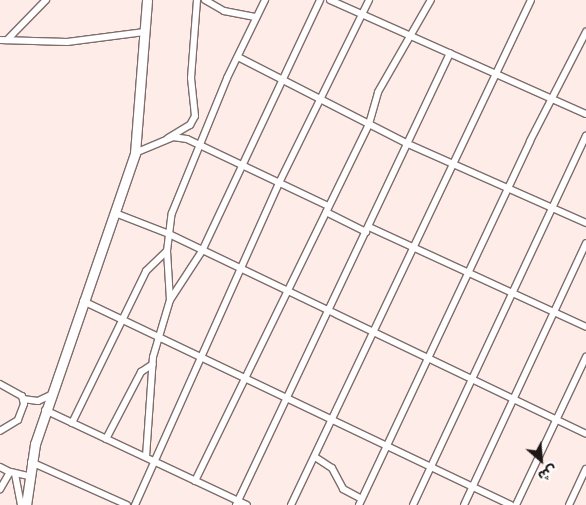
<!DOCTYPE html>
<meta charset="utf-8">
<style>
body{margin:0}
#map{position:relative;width:586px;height:505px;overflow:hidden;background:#feece9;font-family:Ubuntu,"Noto Sans Arabic",sans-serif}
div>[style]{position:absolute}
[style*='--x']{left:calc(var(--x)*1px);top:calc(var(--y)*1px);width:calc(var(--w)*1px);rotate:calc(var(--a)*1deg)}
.roads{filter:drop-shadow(1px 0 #7e6d6b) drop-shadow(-1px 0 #7e6d6b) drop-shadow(0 1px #7e6d6b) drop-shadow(0 -1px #7e6d6b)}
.minor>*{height:6px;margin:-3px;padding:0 3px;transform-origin:3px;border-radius:3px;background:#fff}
.secondary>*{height:9px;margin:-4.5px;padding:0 4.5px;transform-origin:4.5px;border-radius:4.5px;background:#fff}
span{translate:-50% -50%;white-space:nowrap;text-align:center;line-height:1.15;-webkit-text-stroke:5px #fefefe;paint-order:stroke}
.north{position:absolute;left:516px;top:435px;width:50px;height:50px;-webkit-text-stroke:4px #fefefe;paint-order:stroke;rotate:153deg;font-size:14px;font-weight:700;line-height:20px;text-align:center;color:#1d1716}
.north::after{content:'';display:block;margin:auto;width:18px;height:22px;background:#1d1716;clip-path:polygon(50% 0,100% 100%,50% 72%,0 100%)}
</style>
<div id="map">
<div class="roads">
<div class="minor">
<div style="--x:205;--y:0;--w:22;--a:30"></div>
<div style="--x:224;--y:11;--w:33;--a:11"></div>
<div style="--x:330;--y:0;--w:280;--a:24"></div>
<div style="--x:0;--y:40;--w:67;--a:1.7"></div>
<div style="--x:67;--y:42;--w:78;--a:-7.4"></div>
<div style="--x:7;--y:40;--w:56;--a:-45.7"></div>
<div style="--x:238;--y:57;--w:191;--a:27.1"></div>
<div style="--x:408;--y:144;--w:195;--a:23.9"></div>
<div style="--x:168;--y:138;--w:26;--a:-31"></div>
<div style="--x:190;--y:125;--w:10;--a:-61"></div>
<div style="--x:195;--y:116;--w:38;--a:-96"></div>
<div style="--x:191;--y:78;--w:78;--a:-85.6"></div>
<div style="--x:135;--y:153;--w:41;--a:-22.8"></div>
<div style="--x:173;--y:137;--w:14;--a:8"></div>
<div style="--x:187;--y:139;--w:156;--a:25.4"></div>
<div style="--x:326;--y:212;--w:45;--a:26.6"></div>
<div style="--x:115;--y:213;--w:58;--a:21.3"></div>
<div style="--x:169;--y:234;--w:462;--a:25.6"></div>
<div style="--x:369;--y:227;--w:239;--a:24.7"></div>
<div style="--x:170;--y:300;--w:59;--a:-56.9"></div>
<div style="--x:202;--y:251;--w:277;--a:-64.8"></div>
<div style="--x:83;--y:301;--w:474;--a:25.5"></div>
<div style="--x:0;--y:384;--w:25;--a:29"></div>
<div style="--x:22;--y:396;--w:8;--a:76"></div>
<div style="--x:24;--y:404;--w:17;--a:111"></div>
<div style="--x:18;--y:420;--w:21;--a:149"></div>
<div style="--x:23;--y:399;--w:15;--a:8"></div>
<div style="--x:38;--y:401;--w:14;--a:-25"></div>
<div style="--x:45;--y:410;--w:223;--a:25.2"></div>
<div style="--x:72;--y:423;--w:169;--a:-64"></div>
<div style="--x:146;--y:271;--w:29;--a:-44"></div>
<div style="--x:106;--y:439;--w:76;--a:-62.4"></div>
<div style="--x:141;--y:372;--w:14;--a:-34"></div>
<div style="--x:146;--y:457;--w:100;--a:-86"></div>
<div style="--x:153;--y:357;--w:59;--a:-73.4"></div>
<div style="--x:170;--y:300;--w:49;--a:-93.5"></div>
<div style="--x:167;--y:251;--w:38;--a:-83"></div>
<div style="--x:172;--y:213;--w:146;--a:-67.8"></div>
<div style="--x:227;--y:78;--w:87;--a:-64"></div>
<div style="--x:315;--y:457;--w:20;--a:33"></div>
<div style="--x:332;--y:468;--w:24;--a:62"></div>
<div style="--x:343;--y:489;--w:21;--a:28"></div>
<div style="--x:31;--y:462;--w:105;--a:24.1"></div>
<div style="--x:0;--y:467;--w:11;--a:27"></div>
<div style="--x:10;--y:472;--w:20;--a:120"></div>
<div style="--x:11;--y:472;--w:17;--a:13"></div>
<div style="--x:15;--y:474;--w:32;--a:79"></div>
<div style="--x:195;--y:481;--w:397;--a:-64"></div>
<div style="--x:369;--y:124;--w:33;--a:-74"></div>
<div style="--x:378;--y:92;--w:106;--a:-60.1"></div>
<div style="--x:135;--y:505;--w:353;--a:-65.9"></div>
<div style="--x:279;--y:183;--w:204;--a:-63.8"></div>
<div style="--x:236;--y:505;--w:500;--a:-64.66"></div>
<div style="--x:291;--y:505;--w:559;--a:-64.58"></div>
<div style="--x:359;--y:505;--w:402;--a:-64.8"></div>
<div style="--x:530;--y:141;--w:123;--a:-62.8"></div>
<div style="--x:413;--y:505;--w:408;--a:-64.9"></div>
<div style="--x:464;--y:505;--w:289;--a:-65"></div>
<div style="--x:516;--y:505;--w:164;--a:-64.7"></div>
<div style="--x:569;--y:505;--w:40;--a:-65"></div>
</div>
<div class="secondary">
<div style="--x:26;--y:505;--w:62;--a:-81.6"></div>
<div style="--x:35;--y:444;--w:308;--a:-71"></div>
<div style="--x:135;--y:153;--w:153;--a:-85.5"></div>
</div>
</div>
<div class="north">ش</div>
</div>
